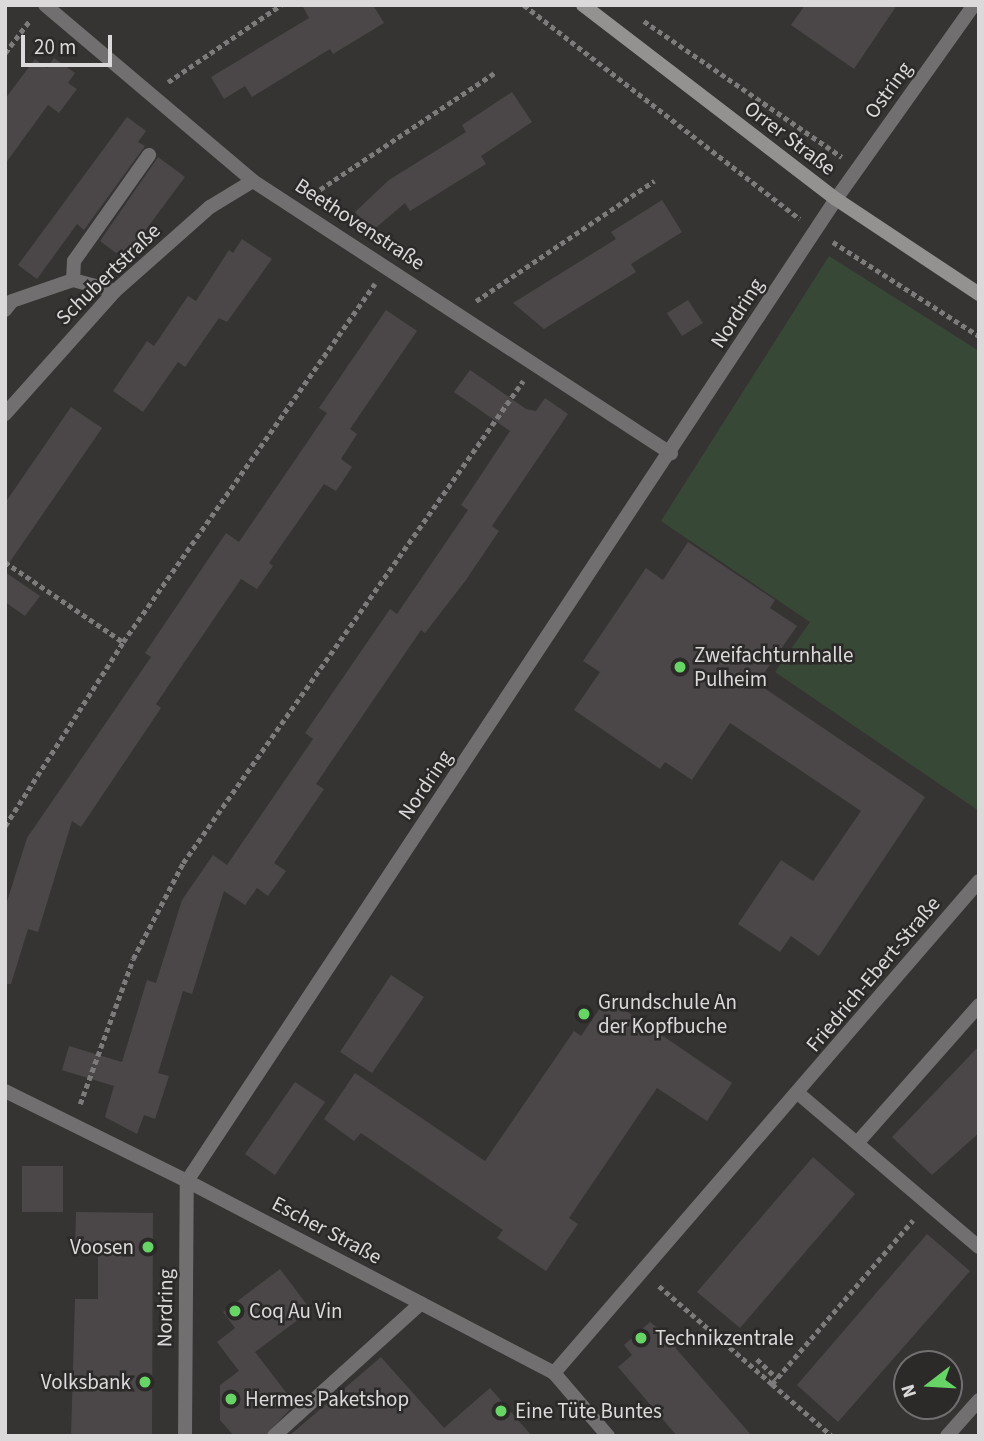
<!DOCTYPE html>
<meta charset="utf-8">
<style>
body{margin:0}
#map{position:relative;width:984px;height:1441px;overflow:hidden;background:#363333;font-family:"Source Sans 3",sans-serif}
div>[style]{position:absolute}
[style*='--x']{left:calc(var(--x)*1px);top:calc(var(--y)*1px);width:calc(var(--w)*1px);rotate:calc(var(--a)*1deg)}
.green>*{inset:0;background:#374936}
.building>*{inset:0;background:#4b4748}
.path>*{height:4.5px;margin-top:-2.25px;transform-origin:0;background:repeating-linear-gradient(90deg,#7d7b7b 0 5px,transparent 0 8.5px)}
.lane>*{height:14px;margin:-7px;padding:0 7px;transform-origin:7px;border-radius:7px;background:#716f70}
.street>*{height:14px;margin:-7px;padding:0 7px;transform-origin:7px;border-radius:7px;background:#716f70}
.secondary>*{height:14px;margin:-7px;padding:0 7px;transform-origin:7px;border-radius:7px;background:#949191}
.dots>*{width:19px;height:19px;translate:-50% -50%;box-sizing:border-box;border:4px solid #2c2929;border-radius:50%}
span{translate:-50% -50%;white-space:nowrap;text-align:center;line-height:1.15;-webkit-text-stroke:5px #2c2929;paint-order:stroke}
.street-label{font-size:21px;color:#dbd9da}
.poi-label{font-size:21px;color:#dbd9da}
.left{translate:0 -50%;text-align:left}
.right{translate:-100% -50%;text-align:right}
.frame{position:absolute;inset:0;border:7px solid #dbd9da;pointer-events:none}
.north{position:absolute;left:893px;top:1350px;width:70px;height:70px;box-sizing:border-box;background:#2c2929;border:2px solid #726f70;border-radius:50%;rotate:253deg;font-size:19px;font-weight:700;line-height:28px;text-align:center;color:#dbd9da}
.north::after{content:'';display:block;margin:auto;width:24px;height:32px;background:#67d466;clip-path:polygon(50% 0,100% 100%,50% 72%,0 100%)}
.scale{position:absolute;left:21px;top:35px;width:91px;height:32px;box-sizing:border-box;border:4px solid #dbd9da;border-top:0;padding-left:9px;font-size:21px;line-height:24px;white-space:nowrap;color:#dbd9da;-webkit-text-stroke:5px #2c2929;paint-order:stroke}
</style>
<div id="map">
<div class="green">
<div style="clip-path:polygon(829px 256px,979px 351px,979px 811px,775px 672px,810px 622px,661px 521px)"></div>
</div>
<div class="building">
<div style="clip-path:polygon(302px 5px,373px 5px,384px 23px,333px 54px,330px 49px,252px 97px,245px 86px,224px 99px,211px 77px,309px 18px)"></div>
<div style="clip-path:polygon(805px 5px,897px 5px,854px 69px,791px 25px)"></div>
<div style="clip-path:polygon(54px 58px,75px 73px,68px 83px,77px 89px,59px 113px,48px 105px,5px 164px,5px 99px,35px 59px,47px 68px)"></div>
<div style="clip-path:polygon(512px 92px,532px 122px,481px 156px,486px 164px,410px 211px,405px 203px,372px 231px,355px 212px,389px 180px,466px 132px,462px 125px)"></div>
<div style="clip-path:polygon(127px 117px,146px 131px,138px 142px,145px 146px,84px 230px,77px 224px,37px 279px,18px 265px)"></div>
<div style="clip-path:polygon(158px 157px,185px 177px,124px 259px,100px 241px)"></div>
<div style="clip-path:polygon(662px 200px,682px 232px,631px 264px,636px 272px,544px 329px,513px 303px,616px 239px,611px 232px)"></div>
<div style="clip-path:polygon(242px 239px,272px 259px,227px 322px,219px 318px,185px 367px,178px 362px,143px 412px,113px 391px,147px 341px,154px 346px,188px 296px,196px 301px,229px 250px,233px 253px)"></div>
<div style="clip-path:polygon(688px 300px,703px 323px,682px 336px,667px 313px)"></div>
<div style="clip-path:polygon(386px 310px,417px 331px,350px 429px,357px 434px,341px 459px,352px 467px,336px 491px,324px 484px,269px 563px,273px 566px,257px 589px,241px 579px,156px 704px,161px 708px,81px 827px,72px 821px,38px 932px,28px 929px,11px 984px,5px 984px,5px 908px,27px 838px,151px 657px,145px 653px,226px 533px,239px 542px,293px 463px,327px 413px,319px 408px)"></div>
<div style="clip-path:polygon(470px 370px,526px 409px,536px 411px,545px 398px,568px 414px,492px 526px,499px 531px,466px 580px,425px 633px,421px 630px,316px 784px,324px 789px,274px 863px,286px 871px,268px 896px,257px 888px,245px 905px,224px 891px,192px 994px,183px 991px,158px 1073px,169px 1076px,155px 1119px,144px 1115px,137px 1134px,105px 1117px,114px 1086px,62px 1070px,69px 1046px,122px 1062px,147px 980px,156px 983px,182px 900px,213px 855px,227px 865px,313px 739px,305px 733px,390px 609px,397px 614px,468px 510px,461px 505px,510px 431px,454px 392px)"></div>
<div style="clip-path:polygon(71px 407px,102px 428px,5px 569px,5px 503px)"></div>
<div style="clip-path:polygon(688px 542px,775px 600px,770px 608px,797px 626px,757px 683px,925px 797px,819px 956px,791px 936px,780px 952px,738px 924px,781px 860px,813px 881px,861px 811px,730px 723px,692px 780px,665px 762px,660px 769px,574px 710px,600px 672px,583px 661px,646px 568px,663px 580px)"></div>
<div style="clip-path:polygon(5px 572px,40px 596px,25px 616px,5px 602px)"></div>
<div style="clip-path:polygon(391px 975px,424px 997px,372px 1073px,340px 1052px)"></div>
<div style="clip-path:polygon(607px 998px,732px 1083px,707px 1121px,657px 1088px,569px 1218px,578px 1224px,546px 1271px,497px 1238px,503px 1230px,361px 1133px,354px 1141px,324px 1119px,355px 1073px,485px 1161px,574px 1031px,581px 1036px)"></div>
<div style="clip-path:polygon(979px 1046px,979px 1133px,932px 1175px,892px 1137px)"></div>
<div style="clip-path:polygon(295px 1082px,325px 1102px,275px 1175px,245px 1154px)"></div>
<div style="clip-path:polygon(813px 1157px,855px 1194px,740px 1328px,697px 1292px)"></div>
<div style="clip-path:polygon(22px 1166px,63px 1166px,63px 1212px,22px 1212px)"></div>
<div style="clip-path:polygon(76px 1212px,153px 1213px,152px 1436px,71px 1436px,75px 1299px,98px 1299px,98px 1252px,75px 1251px)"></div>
<div style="clip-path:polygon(927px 1234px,970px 1271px,838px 1422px,797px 1385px)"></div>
<div style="clip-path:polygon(280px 1269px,311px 1310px,255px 1352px,295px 1404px,265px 1436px,234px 1436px,220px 1420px,220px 1385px,239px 1371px,217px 1342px,235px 1328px,223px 1312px)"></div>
<div style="clip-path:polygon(650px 1322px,660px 1330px,752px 1436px,677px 1436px,618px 1367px,632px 1355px,624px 1345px)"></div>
<div style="clip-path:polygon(381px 1357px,444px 1428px,490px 1388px,532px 1436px,289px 1436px)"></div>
</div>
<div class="path">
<div style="--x:524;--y:5;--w:349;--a:37.8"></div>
<div style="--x:644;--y:21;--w:240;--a:34.5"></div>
<div style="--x:5;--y:53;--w:41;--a:-52.9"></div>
<div style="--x:168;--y:82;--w:137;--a:-34.3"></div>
<div style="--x:313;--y:194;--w:220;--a:-33.7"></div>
<div style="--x:833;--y:242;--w:174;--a:32.8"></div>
<div style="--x:476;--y:301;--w:215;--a:-34"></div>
<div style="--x:5;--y:562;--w:143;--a:34.1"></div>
<div style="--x:5;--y:826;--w:219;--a:-57.3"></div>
<div style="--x:123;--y:642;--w:438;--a:-54.9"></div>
<div style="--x:80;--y:1104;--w:154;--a:-69.9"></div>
<div style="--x:133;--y:959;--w:108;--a:-62.5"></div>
<div style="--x:183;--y:863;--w:590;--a:-54.8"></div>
<div style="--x:659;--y:1286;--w:150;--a:40.9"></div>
<div style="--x:772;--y:1384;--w:216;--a:-49.3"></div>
<div style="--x:757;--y:1359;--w:28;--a:44"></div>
<div style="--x:772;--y:1384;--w:79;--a:40.9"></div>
</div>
<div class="lane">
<div style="--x:73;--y:280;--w:19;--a:-87"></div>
<div style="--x:74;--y:261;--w:130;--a:-54.7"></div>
<div style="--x:5;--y:310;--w:11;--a:-52"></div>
<div style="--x:12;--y:301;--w:65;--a:-19"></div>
<div style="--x:73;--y:280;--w:43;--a:14.7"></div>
<div style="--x:799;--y:1094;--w:236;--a:40.4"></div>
<div style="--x:858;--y:1142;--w:183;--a:-48.5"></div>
<div style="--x:274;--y:1436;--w:198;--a:-42.1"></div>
</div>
<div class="street">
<div style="--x:45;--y:5;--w:272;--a:40.2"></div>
<div style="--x:253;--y:181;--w:499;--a:33.1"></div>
<div style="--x:5;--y:414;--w:165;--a:-48.2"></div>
<div style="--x:115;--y:291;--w:127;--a:-41.5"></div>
<div style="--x:210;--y:207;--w:50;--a:-31.2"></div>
<div style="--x:5;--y:1091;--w:203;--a:26.3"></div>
<div style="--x:187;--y:1181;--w:414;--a:27.6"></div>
<div style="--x:554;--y:1373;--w:83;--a:49.4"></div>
<div style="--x:554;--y:1373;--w:650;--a:-49.18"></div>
<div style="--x:185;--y:1436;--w:255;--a:-89.6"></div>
<div style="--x:187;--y:1181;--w:1177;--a:-56.54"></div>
<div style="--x:836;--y:199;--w:238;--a:-54.6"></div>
<div style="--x:947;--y:1436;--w:48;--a:-48.4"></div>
</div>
<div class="secondary">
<div style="--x:583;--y:5;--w:319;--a:37.5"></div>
<div style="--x:836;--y:199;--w:172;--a:33.6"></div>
</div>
<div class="dots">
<div style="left:680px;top:667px;background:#67d466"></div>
<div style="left:584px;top:1014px;background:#67d466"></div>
<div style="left:148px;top:1247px;background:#67d466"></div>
<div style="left:235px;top:1311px;background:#67d466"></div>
<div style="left:641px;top:1338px;background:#67d466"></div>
<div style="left:145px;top:1382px;background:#67d466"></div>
<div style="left:231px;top:1399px;background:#67d466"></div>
<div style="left:501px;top:1411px;background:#67d466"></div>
</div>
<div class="street-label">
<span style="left:888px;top:90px;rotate:-54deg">Ostring</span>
<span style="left:790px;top:138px;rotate:37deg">Orrer Straße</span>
<span style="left:360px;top:224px;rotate:33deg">Beethovenstraße</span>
<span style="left:108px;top:274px;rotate:-44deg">Schubertstraße</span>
<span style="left:737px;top:313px;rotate:-57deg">Nordring</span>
<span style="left:425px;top:785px;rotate:-56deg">Nordring</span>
<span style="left:873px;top:974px;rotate:-50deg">Friedrich-Ebert-Straße</span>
<span style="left:327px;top:1230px;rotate:28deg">Escher Straße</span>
<span style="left:165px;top:1308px;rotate:-89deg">Nordring</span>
</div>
<div class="poi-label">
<span class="left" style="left:694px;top:667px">Zweifachturnhalle<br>Pulheim</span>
<span class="left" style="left:598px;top:1014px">Grundschule An<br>der Kopfbuche</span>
<span class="right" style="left:134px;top:1247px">Voosen</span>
<span class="left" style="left:249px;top:1311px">Coq Au Vin</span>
<span class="left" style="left:655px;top:1338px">Technikzentrale</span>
<span class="right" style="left:131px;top:1382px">Volksbank</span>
<span class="left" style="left:245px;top:1399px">Hermes Paketshop</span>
<span class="left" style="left:515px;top:1411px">Eine Tüte Buntes</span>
</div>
<div class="frame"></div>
<div class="north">N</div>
<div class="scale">20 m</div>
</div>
